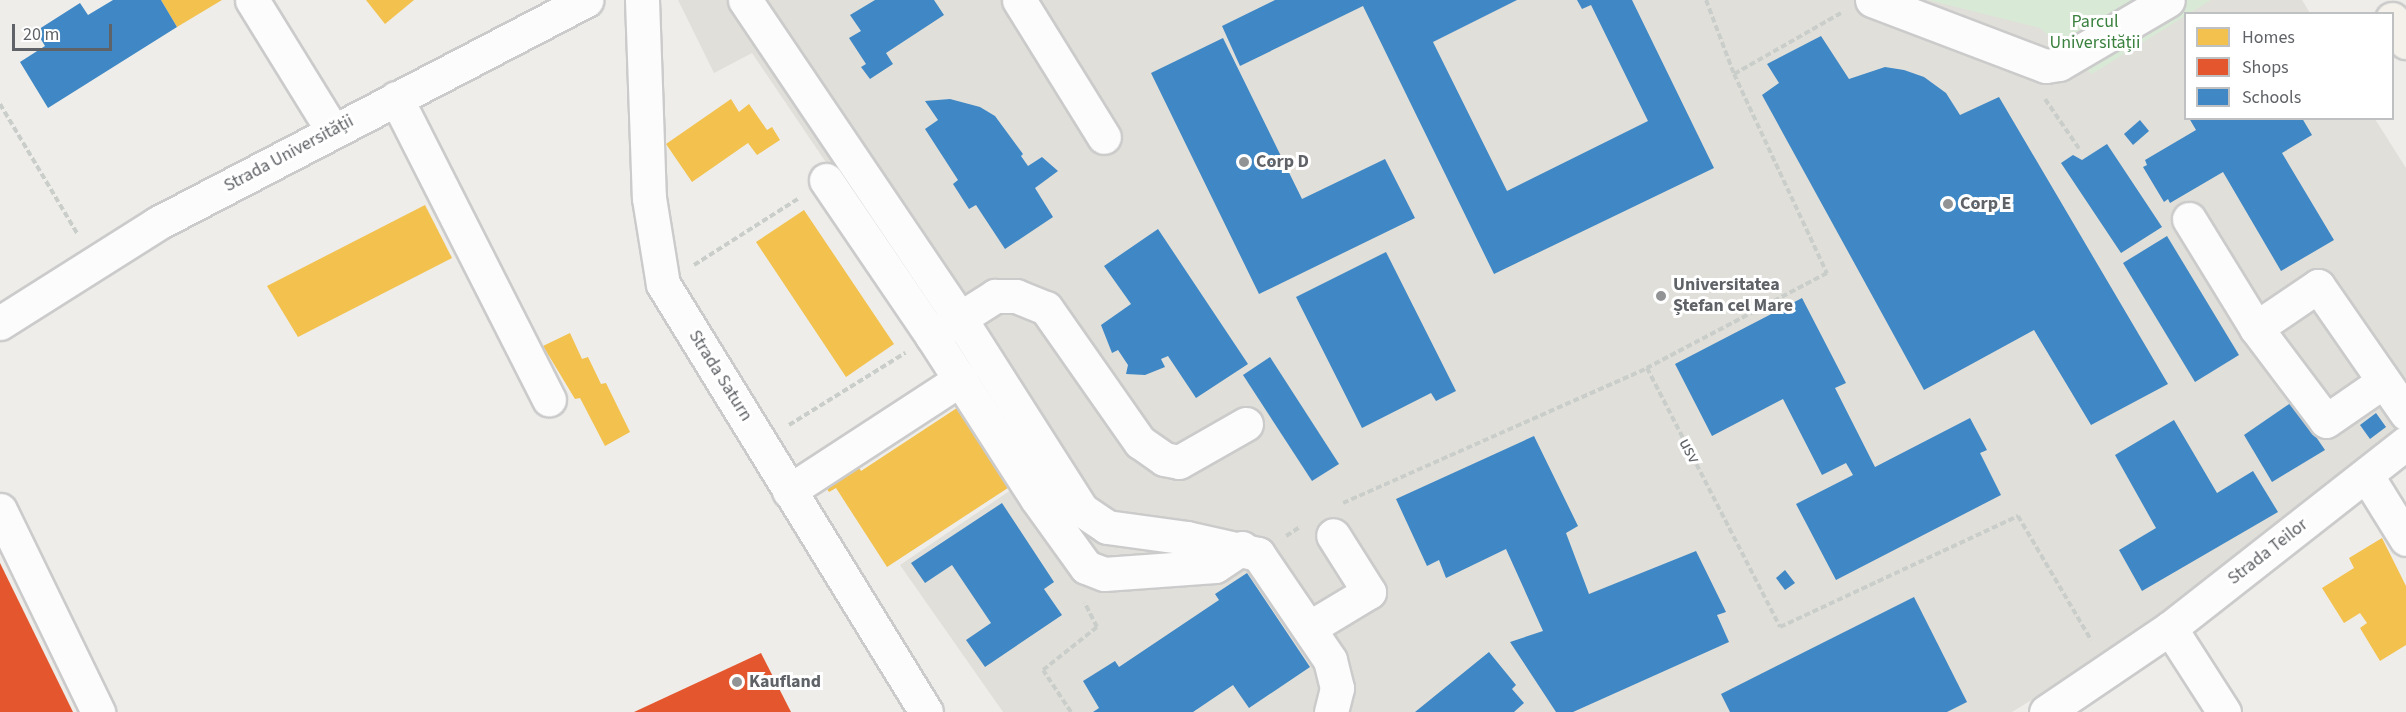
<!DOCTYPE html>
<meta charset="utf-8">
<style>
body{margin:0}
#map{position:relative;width:2406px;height:712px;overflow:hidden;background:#eeede9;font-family:"Source Sans 3",sans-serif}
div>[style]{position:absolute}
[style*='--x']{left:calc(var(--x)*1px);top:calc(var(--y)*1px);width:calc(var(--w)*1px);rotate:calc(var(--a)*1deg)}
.education>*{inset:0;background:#e1dfd9}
.green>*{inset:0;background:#d8e9d6}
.homes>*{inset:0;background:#f2c14e}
.shops>*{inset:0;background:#e4572e}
.schools>*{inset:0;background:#3f88c5}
.path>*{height:4px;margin-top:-2px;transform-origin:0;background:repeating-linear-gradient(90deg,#cacecb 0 6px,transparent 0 9px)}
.roads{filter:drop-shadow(2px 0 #cbcbcb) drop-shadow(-2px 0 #cbcbcb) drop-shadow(0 2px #cbcbcb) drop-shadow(0 -2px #cbcbcb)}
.minor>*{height:33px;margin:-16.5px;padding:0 16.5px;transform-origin:16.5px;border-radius:16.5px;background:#fcfcfc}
.major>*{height:33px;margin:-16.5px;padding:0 16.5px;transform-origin:16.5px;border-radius:16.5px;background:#f3f1e9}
.dots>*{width:16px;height:16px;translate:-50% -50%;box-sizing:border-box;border:3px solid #fff;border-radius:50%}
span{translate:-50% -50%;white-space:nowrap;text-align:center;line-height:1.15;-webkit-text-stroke:6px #fff;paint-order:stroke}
.park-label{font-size:18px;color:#3b813f}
.street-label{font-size:18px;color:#5f6266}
.poi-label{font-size:18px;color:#5f6266;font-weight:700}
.left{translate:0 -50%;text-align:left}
.legend{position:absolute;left:2184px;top:12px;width:210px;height:108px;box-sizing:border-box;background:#fff;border:2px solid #bfc0c2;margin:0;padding:8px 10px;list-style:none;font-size:18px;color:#5f6266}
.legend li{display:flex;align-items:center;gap:12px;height:30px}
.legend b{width:30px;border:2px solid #bfc0c2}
.scale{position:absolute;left:12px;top:24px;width:100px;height:27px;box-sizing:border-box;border:3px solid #5f6266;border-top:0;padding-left:8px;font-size:18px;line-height:21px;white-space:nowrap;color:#5f6266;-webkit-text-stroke:4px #fff;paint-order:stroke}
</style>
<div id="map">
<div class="education">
<div style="clip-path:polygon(678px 0,2302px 0,2310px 13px,2186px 14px,2186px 118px,2375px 119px,2406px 168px,2406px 423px,2361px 464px,2127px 642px,2012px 712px,1003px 712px,900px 565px,1036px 473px,752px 53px,714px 73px)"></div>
</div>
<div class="green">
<div style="clip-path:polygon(1928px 0,2211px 0,2092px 74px,2040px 28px)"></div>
</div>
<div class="homes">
<div style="clip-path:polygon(161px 0,222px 0,177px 27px)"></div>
<div style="clip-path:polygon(366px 0,414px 0,385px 24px)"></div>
<div style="clip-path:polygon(731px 99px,739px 112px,749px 104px,767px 130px,772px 127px,780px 140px,757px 155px,748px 143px,692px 182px,666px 144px)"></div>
<div style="clip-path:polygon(425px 205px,452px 258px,298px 337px,267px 286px)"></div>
<div style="clip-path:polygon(804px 210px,894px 344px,846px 377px,756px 242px)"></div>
<div style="clip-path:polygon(570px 333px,582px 359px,588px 357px,601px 384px,606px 383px,630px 432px,605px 446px,580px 398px,575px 399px,543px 346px)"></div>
<div style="clip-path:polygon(966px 402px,1017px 482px,887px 567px,836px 488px,829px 492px,818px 475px,850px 453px,861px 471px)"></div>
<div style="clip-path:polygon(2382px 538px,2406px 586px,2406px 645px,2380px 661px,2360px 628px,2367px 623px,2360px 613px,2344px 623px,2322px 588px,2354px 568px,2349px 558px)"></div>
</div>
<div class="shops">
<div style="clip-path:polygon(0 563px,73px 712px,0 712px)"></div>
<div style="clip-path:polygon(761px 653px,791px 712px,634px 712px)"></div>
</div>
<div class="schools">
<div style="clip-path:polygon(113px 0,161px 0,177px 27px,48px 108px,20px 62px,45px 46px,36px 31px,80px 3px,88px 15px)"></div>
<div style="clip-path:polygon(875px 0,934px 0,944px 15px,886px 53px,893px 64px,870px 79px,861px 67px,866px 64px,849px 38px,861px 31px,850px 15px)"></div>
<div style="clip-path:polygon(1275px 0,1517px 0,1433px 42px,1507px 191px,1648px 121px,1591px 5px,1582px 9px,1577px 0,1632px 0,1714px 168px,1494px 274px,1363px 6px,1240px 66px,1222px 26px)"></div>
<div style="clip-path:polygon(1821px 36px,1849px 79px,1885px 67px,1904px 70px,1924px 77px,1946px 93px,1960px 115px,1999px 97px,2168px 384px,2091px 425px,2034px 330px,1924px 390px,1762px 95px,1779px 83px,1767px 64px)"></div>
<div style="clip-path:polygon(1223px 38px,1302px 199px,1385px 159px,1415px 218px,1259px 294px,1151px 73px)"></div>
<div style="clip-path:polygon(950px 99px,980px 107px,995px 116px,1023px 154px,1021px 156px,1028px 166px,1042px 157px,1058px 171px,1035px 188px,1053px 217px,1005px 249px,976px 205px,969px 209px,953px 184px,958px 180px,925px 129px,938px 120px,925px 101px)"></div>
<div style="clip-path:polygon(2189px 118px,2302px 118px,2312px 135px,2282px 153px,2334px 240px,2281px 271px,2223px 172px,2170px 203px,2168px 199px,2164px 202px,2143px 167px,2147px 165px,2145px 160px,2196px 130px)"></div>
<div style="clip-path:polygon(2140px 120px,2149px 131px,2133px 145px,2124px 134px)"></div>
<div style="clip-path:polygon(2107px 144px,2162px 227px,2121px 253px,2061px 163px,2073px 155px,2082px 160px)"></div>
<div style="clip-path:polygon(1158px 229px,1248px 364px,1196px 398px,1168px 356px,1161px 359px,1165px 367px,1145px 375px,1126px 374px,1128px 365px,1118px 350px,1112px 353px,1101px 325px,1131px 304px,1104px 266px)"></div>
<div style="clip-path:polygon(2167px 236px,2239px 355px,2195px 382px,2123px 263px)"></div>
<div style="clip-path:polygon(1386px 252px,1456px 391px,1436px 401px,1431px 393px,1362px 428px,1296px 297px)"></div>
<div style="clip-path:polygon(1802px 298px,1846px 383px,1835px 388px,1875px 467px,1970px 418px,1987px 450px,1980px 453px,2001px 495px,1836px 580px,1796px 504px,1853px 475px,1846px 463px,1822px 475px,1783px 399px,1712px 436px,1675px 364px)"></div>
<div style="clip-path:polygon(1270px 357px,1339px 464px,1312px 481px,1243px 375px)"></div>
<div style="clip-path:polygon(2292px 402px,2325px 450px,2272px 482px,2244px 435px)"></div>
<div style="clip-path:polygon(2376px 413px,2386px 427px,2370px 439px,2360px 425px)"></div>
<div style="clip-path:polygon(2174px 420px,2217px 493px,2253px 471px,2278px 512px,2142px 591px,2119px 550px,2156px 528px,2115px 455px)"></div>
<div style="clip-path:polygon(1534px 436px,1578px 526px,1566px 533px,1589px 594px,1696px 551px,1726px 612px,1717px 615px,1729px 642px,1573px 712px,1556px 712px,1510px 642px,1543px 631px,1506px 549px,1446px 578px,1439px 560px,1427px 566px,1396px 499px)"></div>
<div style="clip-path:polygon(1002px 503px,1054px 582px,1044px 589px,1062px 615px,985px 667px,966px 640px,991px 623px,952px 565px,925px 583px,911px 563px)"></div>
<div style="clip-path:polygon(1785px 570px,1795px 583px,1785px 590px,1776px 578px)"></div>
<div style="clip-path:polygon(1247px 573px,1310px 667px,1249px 708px,1233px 685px,1193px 712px,1093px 712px,1099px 708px,1083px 681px,1115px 661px,1119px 667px,1219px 600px,1215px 594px)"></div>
<div style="clip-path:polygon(1914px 597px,1967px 702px,1947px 712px,1730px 712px,1721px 694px)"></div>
<div style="clip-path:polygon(1489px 652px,1516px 685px,1512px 689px,1524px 703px,1514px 712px,1415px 712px)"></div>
</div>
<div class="path">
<div style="--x:1706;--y:0;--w:79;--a:69.3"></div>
<div style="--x:1841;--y:13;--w:123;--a:150.3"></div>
<div style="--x:1734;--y:74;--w:220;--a:65"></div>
<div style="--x:1827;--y:273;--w:204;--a:152.2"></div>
<div style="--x:1647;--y:368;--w:291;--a:62.8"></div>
<div style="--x:1780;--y:627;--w:263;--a:-25"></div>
<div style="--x:2018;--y:516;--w:144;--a:59.5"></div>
<div style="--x:2045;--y:99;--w:62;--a:55.5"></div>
<div style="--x:0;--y:104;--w:152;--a:59.2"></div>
<div style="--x:694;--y:265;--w:125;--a:-32.5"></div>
<div style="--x:789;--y:425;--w:137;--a:-31.8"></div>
<div style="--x:1343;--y:503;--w:333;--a:-23.9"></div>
<div style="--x:1286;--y:536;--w:17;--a:-33"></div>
<div style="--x:1071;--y:712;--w:50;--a:-123.7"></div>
<div style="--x:1043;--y:670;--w:69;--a:-38.5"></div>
<div style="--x:1097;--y:627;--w:27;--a:-117"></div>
</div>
<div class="roads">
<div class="minor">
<div style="--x:252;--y:0;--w:154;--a:58.3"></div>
<div style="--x:642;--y:0;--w:198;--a:88"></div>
<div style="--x:649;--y:198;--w:87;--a:80.8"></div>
<div style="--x:663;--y:284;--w:502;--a:58.43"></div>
<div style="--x:745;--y:0;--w:386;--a:56"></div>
<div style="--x:961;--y:320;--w:225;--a:57.5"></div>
<div style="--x:1082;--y:510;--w:30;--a:34"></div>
<div style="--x:1107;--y:527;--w:81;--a:7.8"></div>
<div style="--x:1187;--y:538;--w:73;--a:12.7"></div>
<div style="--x:1258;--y:554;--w:128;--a:55.8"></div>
<div style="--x:1330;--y:660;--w:29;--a:76"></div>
<div style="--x:1337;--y:688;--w:25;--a:104"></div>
<div style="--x:1019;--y:0;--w:161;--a:58.2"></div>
<div style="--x:1872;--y:0;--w:186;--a:20.8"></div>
<div style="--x:2046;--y:66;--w:13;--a:-9"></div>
<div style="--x:2059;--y:64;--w:126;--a:-30.4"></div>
<div style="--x:396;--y:98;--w:338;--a:63.1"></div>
<div style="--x:826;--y:180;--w:189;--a:55.8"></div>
<div style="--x:2189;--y:219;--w:128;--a:58.4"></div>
<div style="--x:2256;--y:328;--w:116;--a:53"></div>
<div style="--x:2326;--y:421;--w:70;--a:-34.6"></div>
<div style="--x:0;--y:323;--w:187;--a:-32.3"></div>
<div style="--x:158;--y:223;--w:483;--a:-27.5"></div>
<div style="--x:2256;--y:328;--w:75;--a:-34.1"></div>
<div style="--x:2318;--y:286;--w:155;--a:55.3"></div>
<div style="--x:2367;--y:476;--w:74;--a:58.2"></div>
<div style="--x:789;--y:491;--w:205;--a:-33.1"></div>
<div style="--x:0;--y:510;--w:225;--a:64.1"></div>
<div style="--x:1242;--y:548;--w:32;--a:146"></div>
<div style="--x:1215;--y:566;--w:111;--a:175.9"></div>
<div style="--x:1104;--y:574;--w:19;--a:-159"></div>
<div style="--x:1086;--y:567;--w:84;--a:-125.8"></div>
<div style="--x:1037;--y:499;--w:194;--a:-122.8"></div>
<div style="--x:932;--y:336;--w:75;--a:-32.4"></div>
<div style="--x:995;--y:296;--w:21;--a:0"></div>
<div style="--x:1016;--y:296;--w:32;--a:22"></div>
<div style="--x:1046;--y:308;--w:164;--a:55"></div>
<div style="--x:1140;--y:442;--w:29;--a:35"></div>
<div style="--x:1164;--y:459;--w:15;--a:11"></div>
<div style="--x:1179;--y:462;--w:77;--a:-29.6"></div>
<div style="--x:1309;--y:628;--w:70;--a:-31"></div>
<div style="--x:1369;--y:592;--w:67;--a:-122.3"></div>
<div style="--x:2170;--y:628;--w:100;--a:57.3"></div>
<div style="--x:2046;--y:712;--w:150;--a:-34.1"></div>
<div style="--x:2170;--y:628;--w:300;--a:-38.1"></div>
</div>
<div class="major">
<div style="--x:2392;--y:19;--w:27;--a:59"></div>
</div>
</div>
<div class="dots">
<div style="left:1244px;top:162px;background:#919394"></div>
<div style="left:1948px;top:204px;background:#919394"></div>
<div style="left:1661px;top:296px;background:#919394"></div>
<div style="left:737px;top:682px;background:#919394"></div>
</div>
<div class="park-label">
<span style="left:2095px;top:33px">Parcul<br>Universității</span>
</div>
<div class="street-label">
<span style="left:289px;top:154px;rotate:-28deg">Strada Universității</span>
<span style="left:720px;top:376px;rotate:58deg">Strada Saturn</span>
<span style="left:1689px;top:451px;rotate:63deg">usv</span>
<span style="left:2268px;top:552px;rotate:-38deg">Strada Teilor</span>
</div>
<div class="poi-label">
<span class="left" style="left:1256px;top:162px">Corp D</span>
<span class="left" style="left:1960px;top:204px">Corp E</span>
<span class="left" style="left:1673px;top:296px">Universitatea<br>Ștefan cel Mare</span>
<span class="left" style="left:749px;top:682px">Kaufland</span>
</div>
<ul class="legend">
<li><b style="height:16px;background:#f2c14e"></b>Homes</li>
<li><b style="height:16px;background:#e4572e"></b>Shops</li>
<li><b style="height:16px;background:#3f88c5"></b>Schools</li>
</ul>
<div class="scale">20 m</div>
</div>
